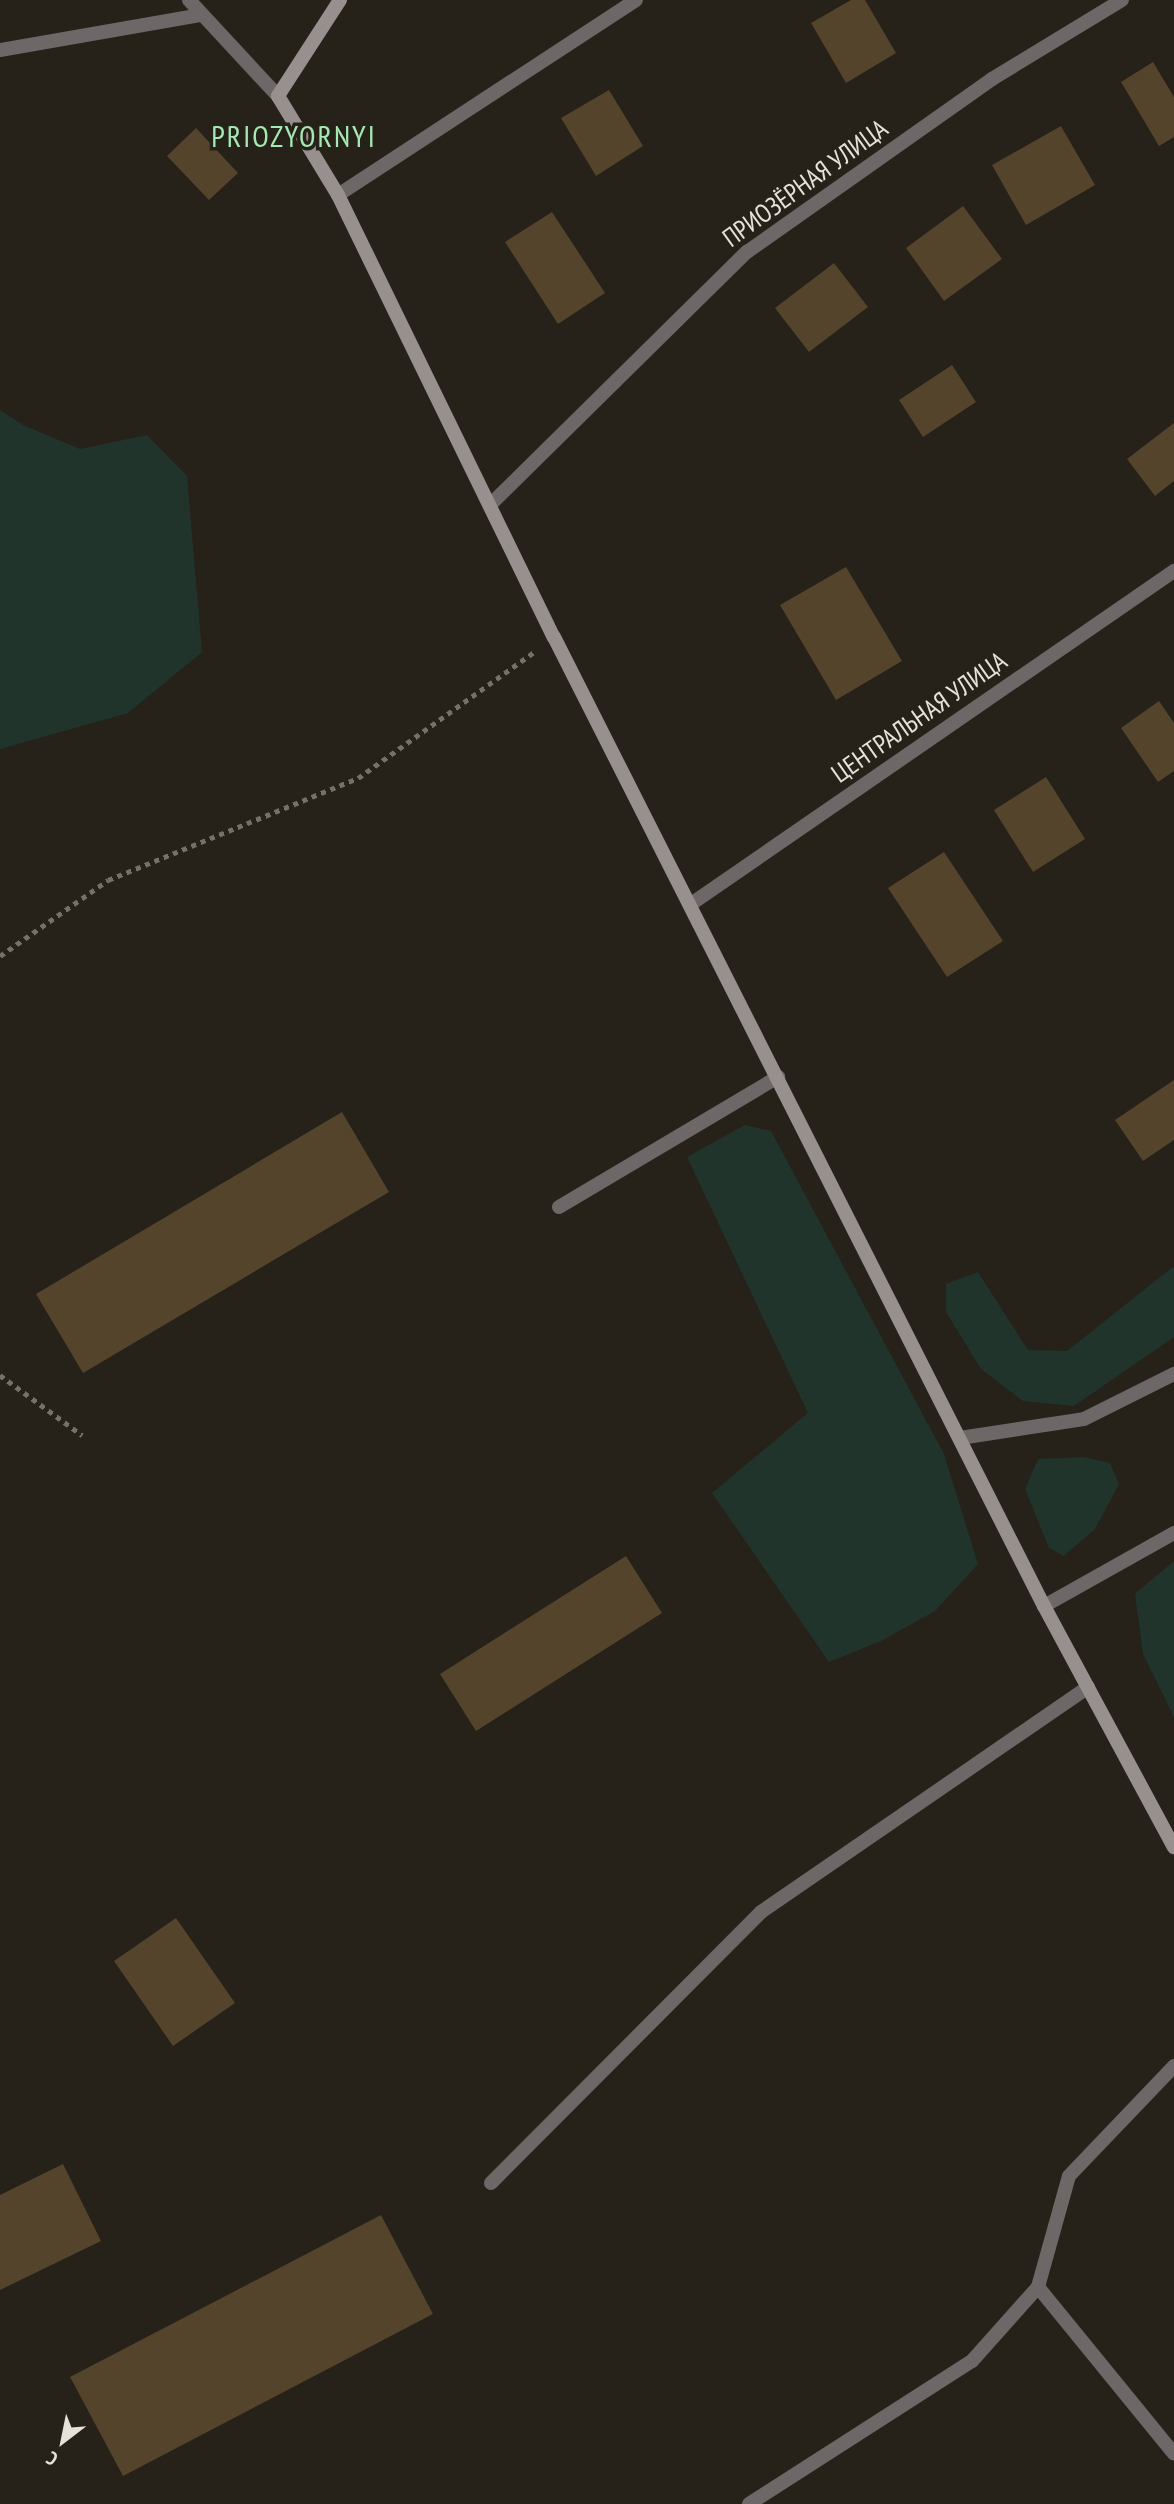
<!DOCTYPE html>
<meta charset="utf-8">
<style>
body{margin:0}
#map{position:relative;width:1174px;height:2504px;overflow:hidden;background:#262119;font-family:"PT Sans Narrow",sans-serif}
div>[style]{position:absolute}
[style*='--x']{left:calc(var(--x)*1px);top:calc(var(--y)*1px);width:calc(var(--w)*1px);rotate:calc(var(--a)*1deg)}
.green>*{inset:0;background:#21342b}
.building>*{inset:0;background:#54442b}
.path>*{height:4.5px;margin-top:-2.25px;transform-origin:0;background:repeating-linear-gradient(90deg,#75716a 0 5px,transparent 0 10px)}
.lane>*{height:14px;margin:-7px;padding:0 7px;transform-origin:7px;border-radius:7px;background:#6d6767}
.street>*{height:14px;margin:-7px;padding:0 7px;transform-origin:7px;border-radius:7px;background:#6d6767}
.secondary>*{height:14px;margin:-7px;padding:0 7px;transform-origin:7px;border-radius:7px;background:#988f8f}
span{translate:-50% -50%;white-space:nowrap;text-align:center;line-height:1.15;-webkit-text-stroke:7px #262119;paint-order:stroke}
.street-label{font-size:26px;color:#e5e2dc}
.quarter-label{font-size:30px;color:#a5e8b2;letter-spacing:2px}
.north{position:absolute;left:28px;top:2406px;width:70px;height:70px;-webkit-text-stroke:5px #262119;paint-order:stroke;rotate:212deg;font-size:19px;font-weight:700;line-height:28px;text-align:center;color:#e5e2dc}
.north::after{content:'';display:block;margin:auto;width:24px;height:32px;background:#e5e2dc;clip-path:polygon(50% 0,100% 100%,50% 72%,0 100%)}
</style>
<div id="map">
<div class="green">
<div style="clip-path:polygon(0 410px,23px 425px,80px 449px,147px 435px,187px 476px,202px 652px,128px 713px,0 749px)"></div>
<div style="clip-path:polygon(745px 1125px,771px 1131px,944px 1454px,978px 1564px,935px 1611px,881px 1641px,829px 1662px,712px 1493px,808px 1413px,687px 1157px)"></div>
<div style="clip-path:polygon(1174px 1266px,1174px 1337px,1074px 1406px,1023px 1401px,981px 1369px,946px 1312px,946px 1284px,978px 1272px,1028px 1350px,1067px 1351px)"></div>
<div style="clip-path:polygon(1084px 1457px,1110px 1463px,1119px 1484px,1095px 1529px,1064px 1556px,1049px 1548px,1025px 1489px,1038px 1459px)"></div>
<div style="clip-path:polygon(1174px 1561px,1174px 1717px,1143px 1654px,1135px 1594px)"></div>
</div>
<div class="building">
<div style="clip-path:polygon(851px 0,865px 0,896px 53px,846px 83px,811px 23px)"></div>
<div style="clip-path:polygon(1153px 62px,1174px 97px,1174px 137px,1159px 146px,1121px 82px)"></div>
<div style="clip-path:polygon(609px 90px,643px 146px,596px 176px,561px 118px)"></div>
<div style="clip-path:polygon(1061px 126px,1095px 185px,1026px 225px,992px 165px)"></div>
<div style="clip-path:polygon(196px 128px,238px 173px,209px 200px,167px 156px)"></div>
<div style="clip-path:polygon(963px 206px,1002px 259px,944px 301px,906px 248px)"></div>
<div style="clip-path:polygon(552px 212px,605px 293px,558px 324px,505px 242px)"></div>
<div style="clip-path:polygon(834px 263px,868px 307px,809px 352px,775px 308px)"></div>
<div style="clip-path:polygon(952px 365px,976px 402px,923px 437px,899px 400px)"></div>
<div style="clip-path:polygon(1174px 423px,1174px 481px,1155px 496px,1127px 459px)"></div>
<div style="clip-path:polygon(846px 567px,902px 661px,836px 700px,780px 605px)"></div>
<div style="clip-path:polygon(1159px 701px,1174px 723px,1174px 771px,1158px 782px,1121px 728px)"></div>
<div style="clip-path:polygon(1046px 777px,1085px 839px,1033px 872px,994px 810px)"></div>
<div style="clip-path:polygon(944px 852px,1003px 941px,947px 977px,888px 888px)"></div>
<div style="clip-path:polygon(1174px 1080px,1174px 1140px,1143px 1161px,1115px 1120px)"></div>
<div style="clip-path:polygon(342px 1112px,389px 1192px,83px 1373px,36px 1294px)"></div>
<div style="clip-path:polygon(626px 1556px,662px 1613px,476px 1731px,440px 1674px)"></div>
<div style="clip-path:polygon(176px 1918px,235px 2003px,173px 2046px,114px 1961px)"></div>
<div style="clip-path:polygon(63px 2164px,101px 2241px,0 2290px,0 2195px)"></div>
<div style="clip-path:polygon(381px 2215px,433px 2314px,123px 2476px,70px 2377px)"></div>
</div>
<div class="path">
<div style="--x:0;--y:956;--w:132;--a:-35.1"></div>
<div style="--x:108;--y:880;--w:270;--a:-22.2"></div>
<div style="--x:358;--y:778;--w:216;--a:-35.6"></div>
<div style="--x:0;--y:1375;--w:102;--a:36.2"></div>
</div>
<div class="lane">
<div style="--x:338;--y:195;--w:356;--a:-33.2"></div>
<div style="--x:559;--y:1207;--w:255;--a:-30.7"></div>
<div style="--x:960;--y:1438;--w:125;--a:-8.7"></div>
<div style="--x:1084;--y:1419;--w:101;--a:-26.6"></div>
<div style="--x:491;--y:2183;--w:383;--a:-45.1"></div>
<div style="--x:761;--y:1912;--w:397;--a:-34.5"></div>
<div style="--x:1038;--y:2287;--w:215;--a:50.8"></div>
<div style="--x:749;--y:2504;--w:265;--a:-32.7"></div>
<div style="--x:972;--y:2361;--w:99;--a:-48.3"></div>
<div style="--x:1038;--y:2287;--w:115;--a:-74.4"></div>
<div style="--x:1069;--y:2176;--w:152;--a:-46.3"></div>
</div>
<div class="street">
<div style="--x:189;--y:0;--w:131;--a:47.2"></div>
<div style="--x:0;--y:50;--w:203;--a:-9.9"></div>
<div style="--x:490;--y:505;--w:361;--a:-44.6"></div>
<div style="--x:747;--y:252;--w:300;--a:-35.2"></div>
<div style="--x:992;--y:79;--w:152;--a:-31.3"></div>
<div style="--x:691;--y:904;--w:587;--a:-34.58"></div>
<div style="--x:1044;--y:1606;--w:149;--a:-29.3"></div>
</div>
<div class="secondary">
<div style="--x:340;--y:0;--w:114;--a:122.9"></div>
<div style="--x:278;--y:96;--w:116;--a:58.8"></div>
<div style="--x:338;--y:195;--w:492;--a:64"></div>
<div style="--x:554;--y:637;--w:1086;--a:63.18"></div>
<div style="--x:1044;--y:1606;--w:274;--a:61.7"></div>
</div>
<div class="street-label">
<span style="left:805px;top:183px;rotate:-36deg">ПРИОЗЁРНАЯ УЛИЦА</span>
<span style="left:919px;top:717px;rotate:-35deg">ЦЕНТРАЛЬНАЯ УЛИЦА</span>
</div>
<div class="quarter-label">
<span style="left:294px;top:136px">PRIOZYORNYI</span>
</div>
<div class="north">С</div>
</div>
